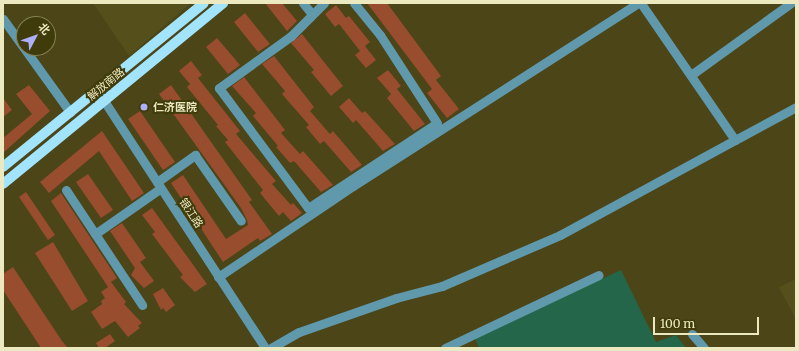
<!DOCTYPE html>
<meta charset="utf-8">
<style>
body{margin:0}
#map{position:relative;width:799px;height:351px;overflow:hidden;background:#4b4517;font-family:Merriweather,"Noto Sans SC",serif}
div>[style]{position:absolute}
[style*='--x']{left:calc(var(--x)*1px);top:calc(var(--y)*1px);width:calc(var(--w)*1px);rotate:calc(var(--a)*1deg)}
.built>*{inset:0;background:#554f1b}
.green>*{inset:0;background:#23664a}
.building>*{inset:0;background:#974d2e}
.minor>*{height:9px;margin:-4.5px;padding:0 4.5px;transform-origin:4.5px;border-radius:4.5px;background:#6098ac}
.major>*{height:10px;margin:-5px;padding:0 5px;transform-origin:5px;border-radius:5px;background:#a1e4fc}
.dots>*{width:11px;height:11px;translate:-50% -50%;box-sizing:border-box;border:2px solid #403b0b;border-radius:50%}
span{translate:-50% -50%;white-space:nowrap;text-align:center;line-height:1.15;-webkit-text-stroke:4px #403b0b;paint-order:stroke}
.street-label{font-size:11px;color:#ece8bf}
.poi-label{font-size:11px;color:#ece8bf;font-weight:700}
.left{translate:0 -50%;text-align:left}
.frame{position:absolute;inset:0;border:4px solid #ece8bf;pointer-events:none}
.north{position:absolute;left:16px;top:16px;width:40px;height:40px;box-sizing:border-box;background:#403b0b;border:1px solid #858053;border-radius:50%;rotate:49deg;font-size:11px;font-weight:700;line-height:16px;text-align:center;color:#ece8bf}
.north::after{content:'';display:block;margin:auto;width:14px;height:18px;background:#adaffb;clip-path:polygon(50% 0,100% 100%,50% 72%,0 100%)}
.scale{position:absolute;left:653px;top:317px;width:106px;height:18px;box-sizing:border-box;border:2px solid #ece8bf;border-top:0;padding-left:5px;font-size:12px;line-height:14px;white-space:nowrap;color:#ece8bf;-webkit-text-stroke:3px #403b0b;paint-order:stroke}
</style>
<div id="map">
<div class="built">
<div style="clip-path:polygon(93px 3px,191px 3px,129px 56px)"></div>
<div style="clip-path:polygon(796px 279px,796px 320px,779px 287px)"></div>
</div>
<div class="green">
<div style="clip-path:polygon(621px 270px,656px 342px,676px 335px,686px 348px,479px 348px,475px 338px)"></div>
</div>
<div class="building">
<div style="clip-path:polygon(265px 3px,282px 3px,297px 21px,287px 31px)"></div>
<div style="clip-path:polygon(367px 3px,387px 3px,441px 76px,436px 80px,459px 109px,447px 118px,427px 93px,432px 89px)"></div>
<div style="clip-path:polygon(336px 5px,346px 18px,349px 16px,370px 42px,365px 46px,376px 60px,366px 68px,355px 55px,360px 51px,339px 24px,335px 27px,325px 14px)"></div>
<div style="clip-path:polygon(245px 13px,270px 44px,258px 52px,234px 22px)"></div>
<div style="clip-path:polygon(302px 34px,343px 86px,331px 96px,311px 72px,314px 70px,291px 43px)"></div>
<div style="clip-path:polygon(217px 38px,240px 65px,228px 74px,206px 47px)"></div>
<div style="clip-path:polygon(274px 56px,314px 107px,310px 111px,330px 134px,333px 131px,362px 165px,351px 172px,324px 141px,320px 144px,306px 127px,309px 125px,282px 94px,285px 91px,262px 64px)"></div>
<div style="clip-path:polygon(191px 61px,202px 75px,198px 78px,240px 131px,236px 134px,276px 181px,272px 184px,291px 205px,293px 203px,302px 213px,291px 221px,283px 212px,279px 216px,260px 193px,263px 190px,225px 142px,228px 140px,216px 126px,218px 125px,187px 87px,190px 84px,179px 71px)"></div>
<div style="clip-path:polygon(388px 70px,401px 86px,397px 89px,425px 124px,414px 131px,387px 98px,391px 94px,377px 78px)"></div>
<div style="clip-path:polygon(244px 77px,285px 130px,281px 133px,300px 154px,303px 151px,333px 185px,321px 192px,294px 161px,290px 163px,276px 147px,278px 146px,253px 116px,256px 113px,232px 86px)"></div>
<div style="clip-path:polygon(29px 85px,50px 111px,3px 153px,3px 138px,32px 114px,16px 94px)"></div>
<div style="clip-path:polygon(171px 85px,252px 200px,249px 202px,272px 234px,260px 241px,258px 238px,223px 262px,171px 183px,183px 175px,226px 239px,248px 225px,247px 220px,241px 208px,159px 94px)"></div>
<div style="clip-path:polygon(3px 98px,12px 110px,3px 117px)"></div>
<div style="clip-path:polygon(349px 98px,362px 113px,365px 111px,395px 144px,383px 151px,356px 120px,353px 123px,339px 107px)"></div>
<div style="clip-path:polygon(140px 111px,175px 162px,163px 170px,128px 119px)"></div>
<div style="clip-path:polygon(102px 131px,144px 193px,132px 201px,99px 151px,49px 193px,40px 182px)"></div>
<div style="clip-path:polygon(88px 174px,113px 210px,101px 218px,76px 182px)"></div>
<div style="clip-path:polygon(26px 192px,55px 235px,48px 240px,19px 197px)"></div>
<div style="clip-path:polygon(61px 193px,117px 278px,111px 282px,126px 302px,124px 304px,142px 323px,138px 326px,140px 328px,128px 337px,115px 321px,102px 329px,91px 312px,102px 304px,101px 301px,105px 298px,101px 292px,108px 287px,51px 201px)"></div>
<div style="clip-path:polygon(152px 208px,207px 284px,195px 292px,180px 277px,183px 275px,152px 234px,155px 232px,142px 215px)"></div>
<div style="clip-path:polygon(122px 223px,146px 258px,140px 262px,154px 281px,144px 288px,131px 275px,135px 268px,110px 231px)"></div>
<div style="clip-path:polygon(53px 242px,88px 301px,72px 311px,35px 253px)"></div>
<div style="clip-path:polygon(13px 267px,62px 341px,68px 348px,41px 348px,3px 290px,3px 274px)"></div>
<div style="clip-path:polygon(163px 288px,175px 305px,166px 312px,163px 308px,161px 310px,153px 294px)"></div>
<div style="clip-path:polygon(110px 334px,115px 341px,105px 348px,99px 348px,96px 343px)"></div>
</div>
<div class="minor">
<div style="--x:303;--y:3;--w:13;--a:51"></div>
<div style="--x:324;--y:3;--w:47;--a:135"></div>
<div style="--x:291;--y:36;--w:89;--a:144.2"></div>
<div style="--x:219;--y:88;--w:149;--a:53.4"></div>
<div style="--x:308;--y:208;--w:154;--a:-33.4"></div>
<div style="--x:437;--y:123;--w:105;--a:-122.9"></div>
<div style="--x:380;--y:35;--w:41;--a:-129.1"></div>
<div style="--x:3;--y:19;--w:115;--a:54.2"></div>
<div style="--x:691;--y:75;--w:123;--a:-35.8"></div>
<div style="--x:97;--y:90;--w:308;--a:56.9"></div>
<div style="--x:735;--y:140;--w:69;--a:-28.4"></div>
<div style="--x:157;--y:182;--w:47;--a:-35.4"></div>
<div style="--x:195;--y:155;--w:80;--a:55.1"></div>
<div style="--x:66;--y:190;--w:138;--a:56.5"></div>
<div style="--x:95;--y:234;--w:80;--a:-34.9"></div>
<div style="--x:218;--y:277;--w:163;--a:-34"></div>
<div style="--x:353;--y:186;--w:339;--a:-32.7"></div>
<div style="--x:692;--y:334;--w:18;--a:49"></div>
<div style="--x:271;--y:348;--w:32;--a:-30"></div>
<div style="--x:299;--y:332;--w:103;--a:-19.3"></div>
<div style="--x:396;--y:298;--w:48;--a:-14.6"></div>
<div style="--x:442;--y:286;--w:129;--a:-23.4"></div>
<div style="--x:560;--y:235;--w:199;--a:-28.5"></div>
<div style="--x:735;--y:140;--w:166;--a:-124.5"></div>
<div style="--x:445;--y:348;--w:170;--a:-25.4"></div>
</div>
<div class="major">
<div style="--x:3;--y:167;--w:259;--a:-39.2"></div>
<div style="--x:3;--y:184;--w:285;--a:-39.4"></div>
</div>
<div class="dots">
<div style="left:144px;top:107px;background:#adaffb"></div>
</div>
<div class="street-label">
<span style="left:106px;top:84px;rotate:-39deg">解放南路</span>
<span style="left:191px;top:213px;rotate:57deg">银江路</span>
</div>
<div class="poi-label">
<span class="left" style="left:153px;top:107px">仁济医院</span>
</div>
<div class="frame"></div>
<div class="north">北</div>
<div class="scale">100 m</div>
</div>
